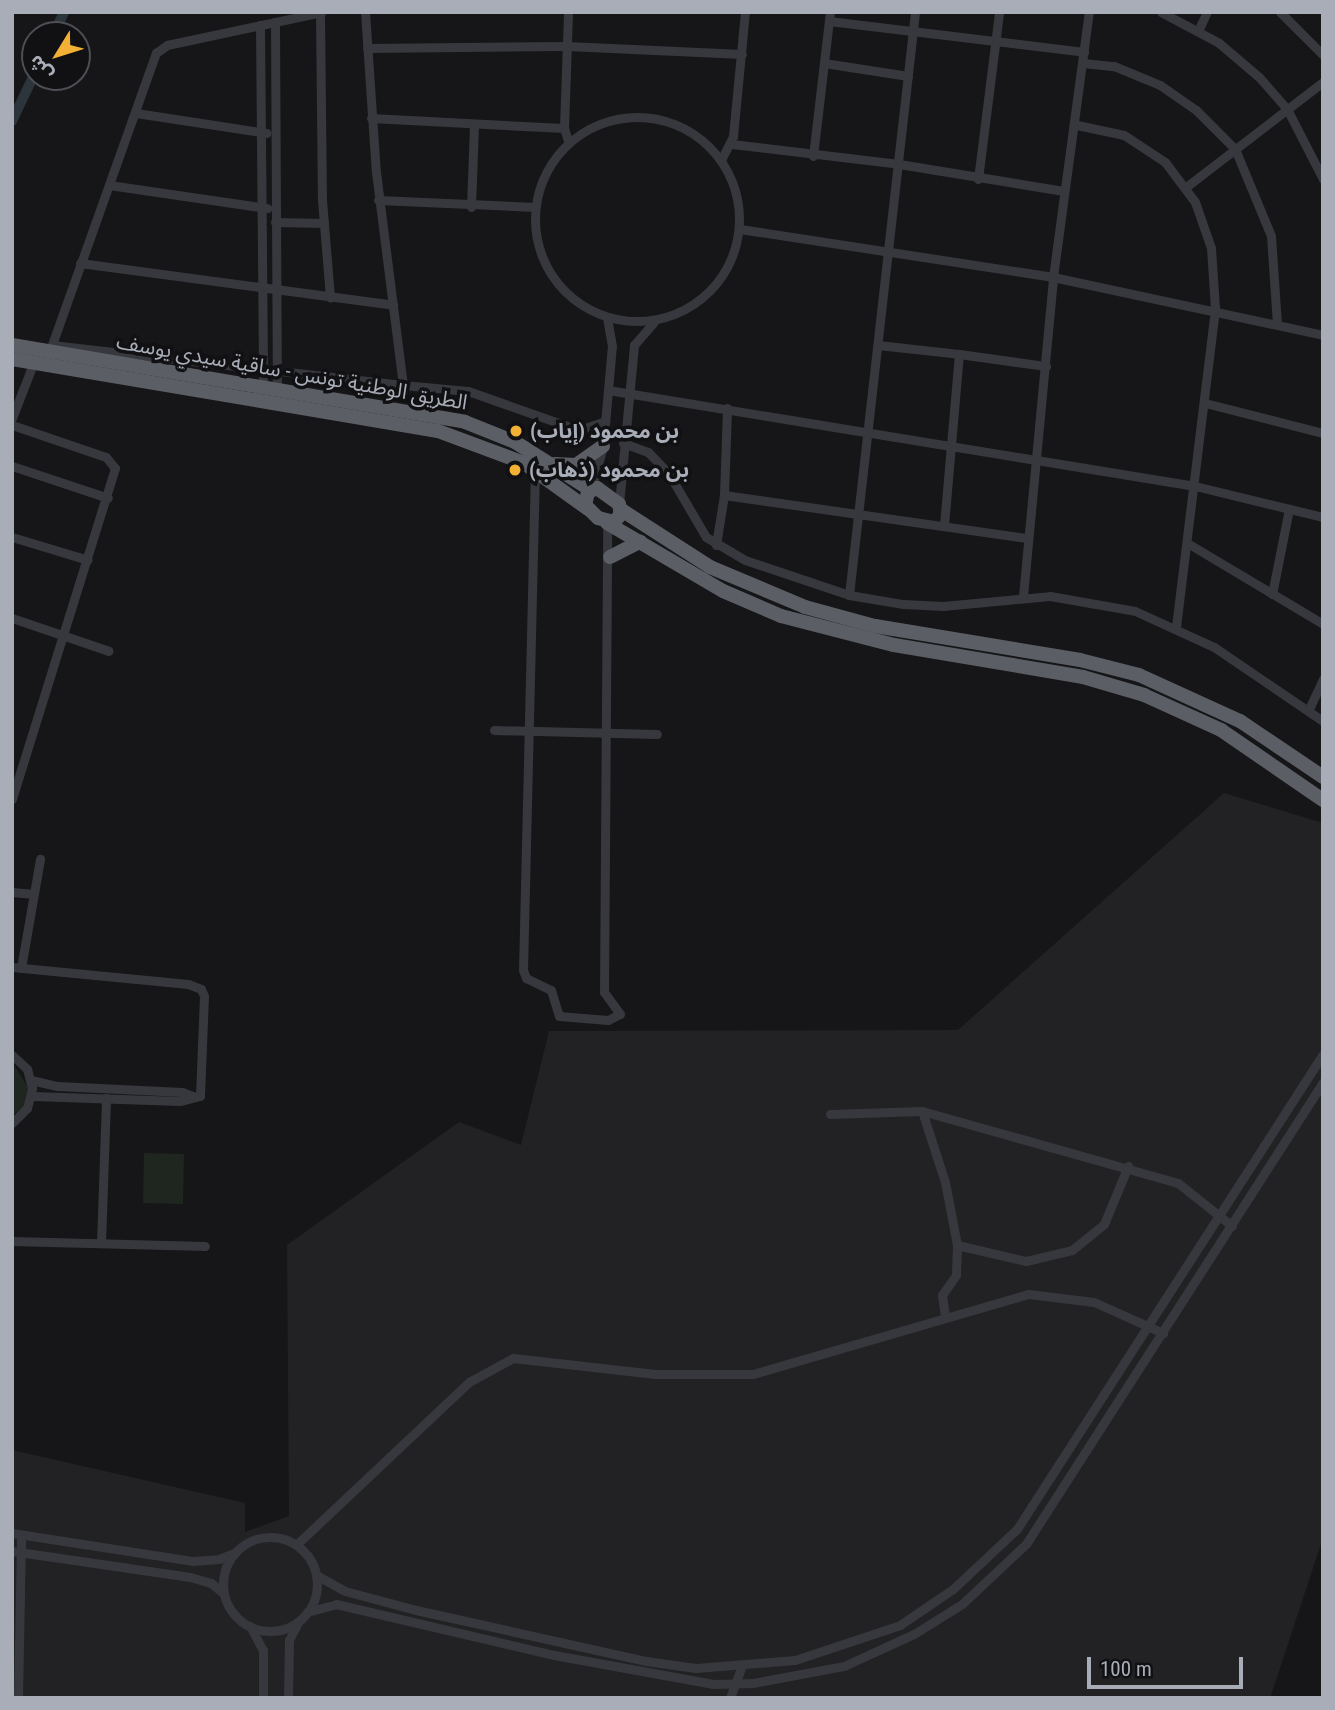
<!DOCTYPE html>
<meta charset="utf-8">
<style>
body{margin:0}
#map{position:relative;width:1335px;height:1710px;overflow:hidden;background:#161618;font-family:"Roboto Condensed","Noto Sans Arabic",sans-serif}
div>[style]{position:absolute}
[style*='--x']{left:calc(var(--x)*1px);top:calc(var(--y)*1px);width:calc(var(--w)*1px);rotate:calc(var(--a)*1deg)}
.built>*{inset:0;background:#222225}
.green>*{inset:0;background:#1e261f}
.canal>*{height:10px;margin:-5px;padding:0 5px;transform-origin:5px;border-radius:5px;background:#2c353c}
.minor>*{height:9px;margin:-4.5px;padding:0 4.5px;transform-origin:4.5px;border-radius:4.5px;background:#37383d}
.minor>.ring{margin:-4.5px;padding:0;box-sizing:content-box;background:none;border:9px solid #37383d;border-radius:50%}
.trunk>*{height:14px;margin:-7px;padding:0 7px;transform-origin:7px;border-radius:7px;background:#5b5e65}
.dots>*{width:19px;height:19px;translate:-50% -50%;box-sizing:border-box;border:4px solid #111113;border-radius:50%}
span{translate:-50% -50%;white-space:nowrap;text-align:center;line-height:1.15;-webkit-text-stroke:7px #111113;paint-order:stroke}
.street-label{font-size:21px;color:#a8adb8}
.poi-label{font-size:21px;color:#a8adb8;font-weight:700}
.left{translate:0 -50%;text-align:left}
.frame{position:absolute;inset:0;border:14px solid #a8adb8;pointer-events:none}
.north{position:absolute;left:21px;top:21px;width:70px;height:70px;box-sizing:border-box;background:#111113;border:2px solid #4d4f55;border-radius:50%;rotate:232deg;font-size:19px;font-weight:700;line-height:28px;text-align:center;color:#a8adb8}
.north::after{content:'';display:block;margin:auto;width:24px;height:32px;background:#f2b134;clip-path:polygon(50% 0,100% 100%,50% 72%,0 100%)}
.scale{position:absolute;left:1087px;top:1657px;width:156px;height:32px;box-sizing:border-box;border:4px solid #a8adb8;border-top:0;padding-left:9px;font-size:21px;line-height:24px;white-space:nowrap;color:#a8adb8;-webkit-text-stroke:5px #111113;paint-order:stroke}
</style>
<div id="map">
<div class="built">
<div style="clip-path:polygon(1224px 793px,1323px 823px,1323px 1538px,1270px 1698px,12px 1698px,12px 1450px,245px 1503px,245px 1532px,289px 1516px,287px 1245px,459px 1122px,521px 1145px,549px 1031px,958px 1030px)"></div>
</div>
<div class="green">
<div style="clip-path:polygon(12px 1062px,28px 1087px,23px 1107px,12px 1116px)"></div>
<div style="clip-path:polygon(144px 1153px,184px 1154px,183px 1204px,143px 1203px)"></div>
</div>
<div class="canal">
<div style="--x:53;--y:35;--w:25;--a:-64"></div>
<div style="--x:12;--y:121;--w:53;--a:-64.4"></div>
</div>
<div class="minor">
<div style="--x:365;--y:12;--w:160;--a:86.1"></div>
<div style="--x:376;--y:172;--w:215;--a:82.8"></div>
<div style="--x:403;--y:385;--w:65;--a:5.3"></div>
<div style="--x:468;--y:391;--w:118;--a:19.4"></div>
<div style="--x:579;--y:430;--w:28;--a:-19"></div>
<div style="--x:1161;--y:12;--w:66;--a:28.1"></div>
<div style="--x:1219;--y:43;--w:52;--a:40.4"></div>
<div style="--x:1259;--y:77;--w:43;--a:48.8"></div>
<div style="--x:1287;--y:109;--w:79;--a:62.8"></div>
<div style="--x:1280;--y:12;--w:61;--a:45"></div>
<div style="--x:320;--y:13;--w:187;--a:89.4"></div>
<div style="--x:322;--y:200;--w:98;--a:85.3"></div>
<div style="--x:829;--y:21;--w:257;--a:6.9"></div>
<div style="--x:275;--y:22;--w:366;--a:89.7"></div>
<div style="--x:260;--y:25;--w:360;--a:89.5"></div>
<div style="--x:1198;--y:31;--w:21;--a:-65"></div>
<div style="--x:367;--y:48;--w:200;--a:-0.6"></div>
<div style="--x:567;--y:46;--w:175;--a:2.6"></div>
<div style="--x:824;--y:63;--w:85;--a:8.8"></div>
<div style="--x:1083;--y:63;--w:31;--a:6"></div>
<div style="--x:1114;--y:66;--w:50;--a:22.4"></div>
<div style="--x:1160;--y:85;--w:44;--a:34.8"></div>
<div style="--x:1196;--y:110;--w:55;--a:45"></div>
<div style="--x:1235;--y:149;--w:94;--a:67.5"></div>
<div style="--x:1271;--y:236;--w:88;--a:86.1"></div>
<div style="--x:136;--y:113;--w:132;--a:8.7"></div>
<div class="ring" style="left:535px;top:117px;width:195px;height:195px"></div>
<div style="--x:371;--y:118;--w:193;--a:3"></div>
<div style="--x:1077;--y:125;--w:48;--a:12"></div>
<div style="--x:1124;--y:135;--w:49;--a:33.4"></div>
<div style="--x:1165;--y:162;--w:50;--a:53.1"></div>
<div style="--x:1195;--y:202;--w:49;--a:70.8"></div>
<div style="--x:1211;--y:248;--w:61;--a:86.2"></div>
<div style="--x:1215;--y:309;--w:320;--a:97"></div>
<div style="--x:568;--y:141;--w:14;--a:-107"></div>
<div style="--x:564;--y:128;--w:116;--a:-88"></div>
<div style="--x:732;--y:144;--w:168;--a:6.8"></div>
<div style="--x:899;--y:164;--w:167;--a:9.3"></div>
<div style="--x:813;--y:156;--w:145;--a:-83.3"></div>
<div style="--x:721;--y:160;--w:27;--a:-63"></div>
<div style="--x:733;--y:136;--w:125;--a:-84.5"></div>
<div style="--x:978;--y:179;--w:168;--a:-82.8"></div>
<div style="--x:109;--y:185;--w:160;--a:8.3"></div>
<div style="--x:1186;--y:187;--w:173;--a:-37.5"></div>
<div style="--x:378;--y:200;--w:158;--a:2.5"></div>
<div style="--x:471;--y:207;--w:83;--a:-87.9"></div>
<div style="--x:275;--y:222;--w:49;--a:1.2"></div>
<div style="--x:740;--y:229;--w:317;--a:8.7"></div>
<div style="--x:1053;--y:277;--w:276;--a:12.1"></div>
<div style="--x:80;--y:263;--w:316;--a:7.6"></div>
<div style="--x:52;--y:345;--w:353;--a:6.5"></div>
<div style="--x:878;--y:345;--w:81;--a:6.3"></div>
<div style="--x:49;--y:353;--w:319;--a:-70.4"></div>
<div style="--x:156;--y:53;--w:14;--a:-36"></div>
<div style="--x:167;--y:45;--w:158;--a:-12"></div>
<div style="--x:608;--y:390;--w:595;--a:9.29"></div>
<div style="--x:1195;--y:486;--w:132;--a:13.6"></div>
<div style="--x:1205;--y:403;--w:122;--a:14.3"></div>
<div style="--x:12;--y:418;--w:58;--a:-68.7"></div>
<div style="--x:12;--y:425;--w:99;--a:18.8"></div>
<div style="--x:106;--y:457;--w:14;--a:51"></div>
<div style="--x:115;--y:468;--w:347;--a:107.3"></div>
<div style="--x:623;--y:443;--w:27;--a:20"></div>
<div style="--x:648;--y:452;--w:30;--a:46"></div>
<div style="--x:669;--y:474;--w:73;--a:59.6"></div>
<div style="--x:706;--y:537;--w:45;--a:30.5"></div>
<div style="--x:745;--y:560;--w:110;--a:18.6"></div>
<div style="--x:849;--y:595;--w:55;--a:9.5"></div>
<div style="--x:903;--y:604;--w:40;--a:2.9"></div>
<div style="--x:943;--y:606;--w:107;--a:-5.3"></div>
<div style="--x:1050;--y:596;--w:86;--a:10"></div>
<div style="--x:1135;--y:611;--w:87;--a:24.5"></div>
<div style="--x:1214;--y:647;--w:132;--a:34.2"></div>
<div style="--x:12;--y:466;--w:101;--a:18.4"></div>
<div style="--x:535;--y:469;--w:501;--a:91.37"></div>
<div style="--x:523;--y:970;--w:9;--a:69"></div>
<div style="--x:526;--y:978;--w:28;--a:26"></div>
<div style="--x:551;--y:990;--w:27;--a:73"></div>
<div style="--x:559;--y:1016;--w:49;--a:4.7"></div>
<div style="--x:608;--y:1020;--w:13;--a:-27"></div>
<div style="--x:620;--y:1014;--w:27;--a:-126"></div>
<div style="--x:604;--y:992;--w:469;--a:-89.6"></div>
<div style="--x:591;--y:490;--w:46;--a:-74.7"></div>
<div style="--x:603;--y:446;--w:100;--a:-84.9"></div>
<div style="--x:612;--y:346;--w:27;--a:-100"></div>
<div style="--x:724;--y:495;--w:307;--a:8.1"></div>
<div style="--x:619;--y:504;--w:160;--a:-84.6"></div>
<div style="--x:634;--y:345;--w:30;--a:-49"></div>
<div style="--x:944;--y:525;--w:172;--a:-85"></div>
<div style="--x:959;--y:354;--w:88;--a:7.9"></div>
<div style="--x:12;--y:537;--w:79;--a:16.8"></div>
<div style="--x:1189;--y:544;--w:156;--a:30.8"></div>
<div style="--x:716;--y:545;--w:51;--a:-80.9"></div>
<div style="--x:724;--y:495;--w:87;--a:-88"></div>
<div style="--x:1272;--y:594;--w:87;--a:-78.7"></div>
<div style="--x:849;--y:595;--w:587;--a:-83.54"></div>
<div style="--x:1023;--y:596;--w:320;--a:-84.6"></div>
<div style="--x:1053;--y:277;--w:267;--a:-82.3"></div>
<div style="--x:12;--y:618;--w:102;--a:18.8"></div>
<div style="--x:1309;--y:709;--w:33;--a:-65"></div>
<div style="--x:494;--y:730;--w:163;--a:1.4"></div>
<div style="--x:12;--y:892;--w:22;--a:5"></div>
<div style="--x:12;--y:967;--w:177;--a:5.5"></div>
<div style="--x:188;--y:984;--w:14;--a:21"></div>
<div style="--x:201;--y:989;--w:8;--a:67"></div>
<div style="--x:204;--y:996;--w:100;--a:92.3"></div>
<div style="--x:200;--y:1096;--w:21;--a:166"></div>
<div style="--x:180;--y:1101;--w:148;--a:-178.1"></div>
<div style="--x:21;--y:968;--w:111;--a:-80.1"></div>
<div style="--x:12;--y:1055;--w:21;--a:43"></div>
<div style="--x:27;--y:1069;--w:20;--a:75"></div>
<div style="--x:32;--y:1088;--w:21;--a:104"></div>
<div style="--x:27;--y:1108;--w:21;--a:135"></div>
<div style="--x:31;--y:1080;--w:28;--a:13"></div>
<div style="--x:58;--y:1086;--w:124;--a:2.8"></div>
<div style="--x:182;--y:1092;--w:14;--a:21"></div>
<div style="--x:922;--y:1111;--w:266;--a:15.7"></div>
<div style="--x:1178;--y:1183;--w:69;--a:38.5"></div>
<div style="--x:830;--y:1114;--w:92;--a:-1.9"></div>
<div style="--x:922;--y:1111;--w:75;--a:72.1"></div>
<div style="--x:945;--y:1182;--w:64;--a:79.2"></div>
<div style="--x:957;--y:1245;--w:30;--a:92"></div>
<div style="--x:956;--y:1275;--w:24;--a:125"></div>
<div style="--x:942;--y:1295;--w:21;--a:82"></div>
<div style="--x:12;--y:1241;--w:193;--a:1.5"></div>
<div style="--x:101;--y:1243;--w:145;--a:-88"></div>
<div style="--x:957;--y:1245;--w:71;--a:13.1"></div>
<div style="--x:1026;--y:1261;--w:47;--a:-13.4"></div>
<div style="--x:1072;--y:1250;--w:41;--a:-39.1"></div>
<div style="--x:1104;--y:1224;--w:63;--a:-67.5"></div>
<div style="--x:12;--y:1533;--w:182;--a:8.8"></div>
<div style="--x:192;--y:1561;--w:27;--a:-4"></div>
<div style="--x:219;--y:1559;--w:16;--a:-22"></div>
<div class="ring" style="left:223px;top:1537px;width:85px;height:85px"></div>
<div style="--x:296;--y:1545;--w:238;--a:-43.3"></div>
<div style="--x:469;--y:1382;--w:50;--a:-28.6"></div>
<div style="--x:513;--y:1358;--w:143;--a:6.4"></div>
<div style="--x:655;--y:1374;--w:98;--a:0"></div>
<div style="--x:753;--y:1374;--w:287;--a:-16.2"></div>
<div style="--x:1029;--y:1294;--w:65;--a:7"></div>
<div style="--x:1094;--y:1302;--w:76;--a:24.2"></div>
<div style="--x:12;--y:1551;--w:180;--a:8.3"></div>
<div style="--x:190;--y:1577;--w:22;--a:16"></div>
<div style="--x:211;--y:1583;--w:17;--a:40"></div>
<div style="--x:316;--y:1575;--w:33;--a:29"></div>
<div style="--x:345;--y:1591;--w:73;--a:15"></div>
<div style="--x:416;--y:1610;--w:236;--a:12.5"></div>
<div style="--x:646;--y:1661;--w:50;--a:8"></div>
<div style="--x:696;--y:1668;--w:99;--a:-4.6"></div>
<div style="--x:795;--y:1660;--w:111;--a:-18.4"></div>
<div style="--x:900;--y:1625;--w:64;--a:-34.2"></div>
<div style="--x:953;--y:1589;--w:88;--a:-43.2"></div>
<div style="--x:1017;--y:1529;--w:565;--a:-57.21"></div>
<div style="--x:307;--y:1612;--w:30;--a:-15"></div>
<div style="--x:336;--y:1604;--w:224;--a:13.2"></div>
<div style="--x:554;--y:1655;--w:162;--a:10.3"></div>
<div style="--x:713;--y:1684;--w:40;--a:-1.4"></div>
<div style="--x:753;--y:1683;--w:93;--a:-10.6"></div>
<div style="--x:844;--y:1666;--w:77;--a:-24.6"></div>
<div style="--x:914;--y:1634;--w:57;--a:-32"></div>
<div style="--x:962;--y:1604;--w:88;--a:-43.2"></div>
<div style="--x:1026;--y:1544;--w:549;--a:-57.26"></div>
<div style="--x:250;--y:1626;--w:27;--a:62"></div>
<div style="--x:263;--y:1650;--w:48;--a:90"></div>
<div style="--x:18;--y:1698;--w:163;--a:-88.9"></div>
<div style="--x:288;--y:1698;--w:58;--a:-89"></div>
<div style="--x:289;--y:1640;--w:20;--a:-63"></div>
<div style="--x:730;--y:1698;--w:32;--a:-70"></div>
</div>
<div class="trunk">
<div style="--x:12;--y:345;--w:459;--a:9.6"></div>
<div style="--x:465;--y:422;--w:54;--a:21.8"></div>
<div style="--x:515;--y:442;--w:90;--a:32.3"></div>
<div style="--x:12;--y:359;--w:432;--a:9.6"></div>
<div style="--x:438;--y:431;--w:92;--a:20.4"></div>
<div style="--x:524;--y:463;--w:79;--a:35.7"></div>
<div style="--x:555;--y:464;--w:21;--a:3"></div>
<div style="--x:576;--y:465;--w:33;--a:-35"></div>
<div style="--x:597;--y:488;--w:27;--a:36"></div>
<div style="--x:619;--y:504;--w:10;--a:79"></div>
<div style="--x:621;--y:514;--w:11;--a:131"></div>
<div style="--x:614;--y:522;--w:16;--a:-166"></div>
<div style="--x:598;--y:518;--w:18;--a:-135"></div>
<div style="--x:585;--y:505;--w:13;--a:-77"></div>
<div style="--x:588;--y:492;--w:10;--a:-24"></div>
<div style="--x:620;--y:509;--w:107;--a:32.8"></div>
<div style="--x:710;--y:567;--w:103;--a:22.8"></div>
<div style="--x:805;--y:607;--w:73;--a:15.2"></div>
<div style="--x:875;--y:626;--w:208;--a:9.4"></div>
<div style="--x:1080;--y:660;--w:61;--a:14.3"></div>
<div style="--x:1139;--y:675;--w:111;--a:24.5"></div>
<div style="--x:1240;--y:721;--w:100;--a:34"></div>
<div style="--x:607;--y:523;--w:134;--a:30.4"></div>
<div style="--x:723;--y:591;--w:63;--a:23.3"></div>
<div style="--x:781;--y:616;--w:117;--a:14.4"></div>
<div style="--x:894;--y:645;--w:192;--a:9.6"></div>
<div style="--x:1083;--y:677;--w:64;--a:16.4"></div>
<div style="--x:1144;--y:695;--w:85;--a:24.4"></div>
<div style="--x:1221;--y:730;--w:124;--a:34.5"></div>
<div style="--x:610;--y:557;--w:34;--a:-27"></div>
</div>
<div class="dots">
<div style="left:516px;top:431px;background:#f2b134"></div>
<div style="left:515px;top:470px;background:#f2b134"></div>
</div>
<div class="street-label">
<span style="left:292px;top:372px;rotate:10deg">الطريق الوطنية تونس - ساقية سيدي يوسف</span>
</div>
<div class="poi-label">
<span class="left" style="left:530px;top:431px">بن محمود (إياب)</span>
<span class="left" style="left:529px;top:470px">بن محمود (ذهاب)</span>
</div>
<div class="frame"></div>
<div class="north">ش</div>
<div class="scale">100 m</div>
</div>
